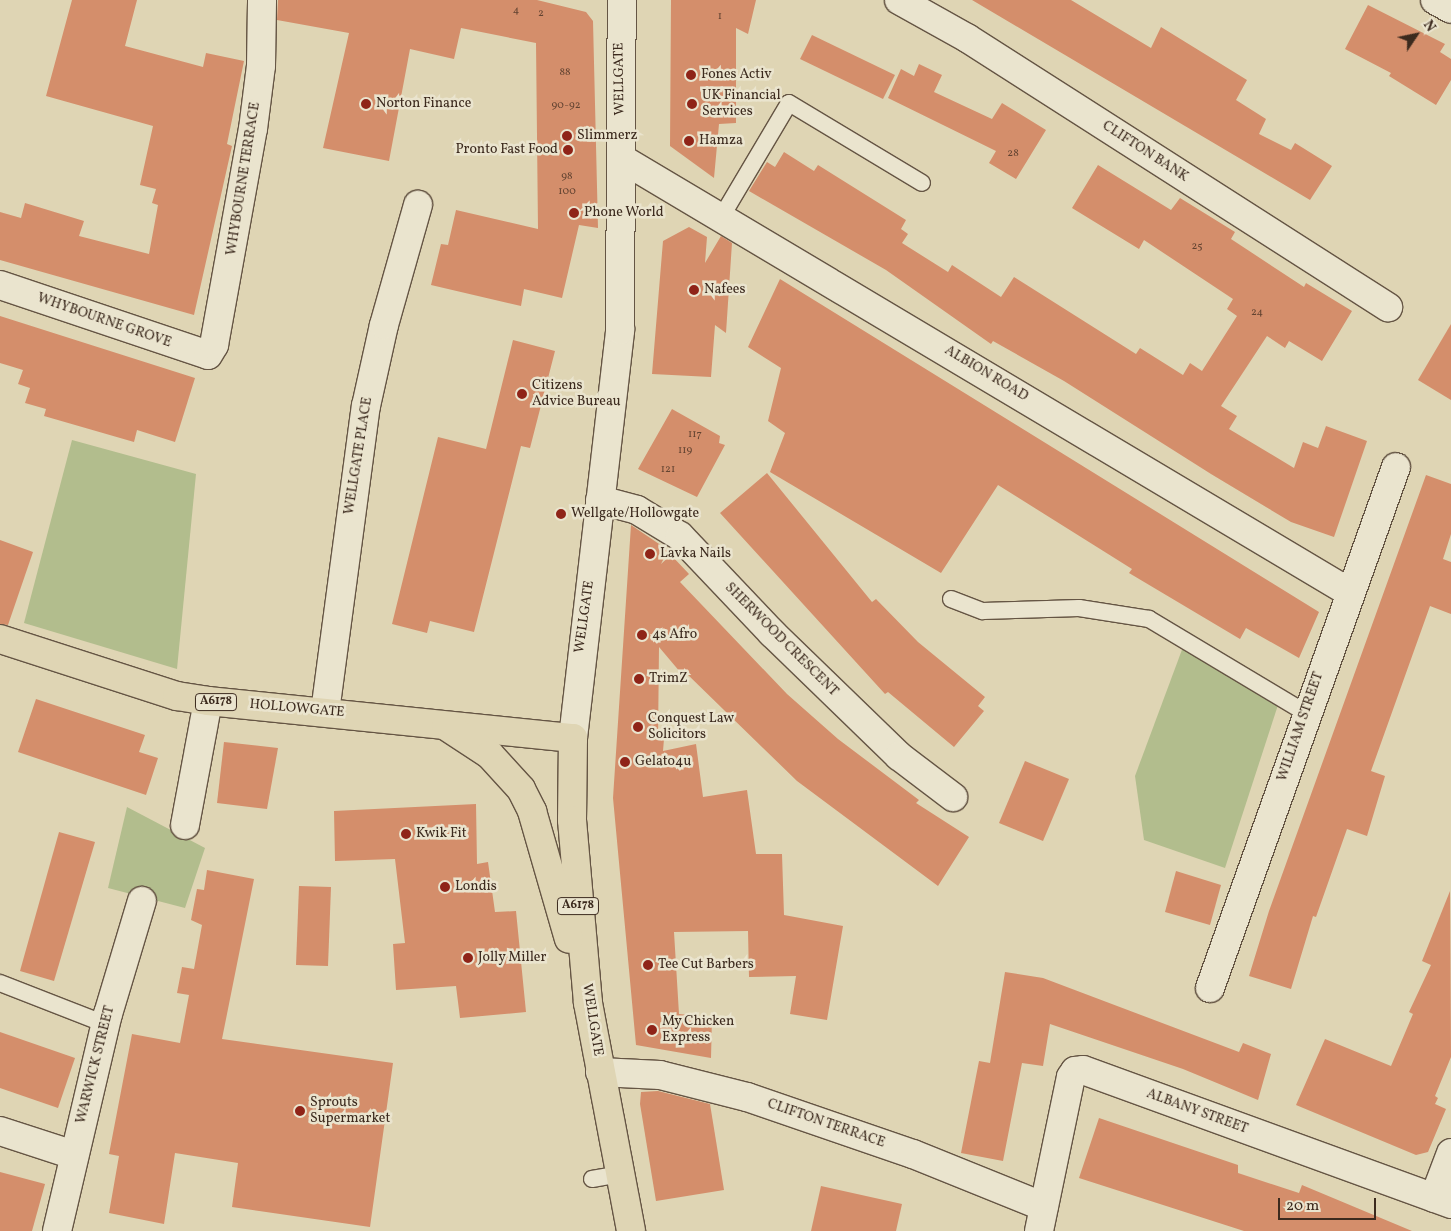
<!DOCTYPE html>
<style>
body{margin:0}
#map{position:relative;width:1451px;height:1231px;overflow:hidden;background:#dfd5b4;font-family:Vollkorn,serif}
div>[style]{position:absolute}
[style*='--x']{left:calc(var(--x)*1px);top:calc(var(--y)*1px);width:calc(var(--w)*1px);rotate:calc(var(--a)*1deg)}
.green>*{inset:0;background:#b2bd8d}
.building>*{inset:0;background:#d48e6b}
.roads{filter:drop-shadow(1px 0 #655544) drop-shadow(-1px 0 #655544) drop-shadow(0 1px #655544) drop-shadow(0 -1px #655544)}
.service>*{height:16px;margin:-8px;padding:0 8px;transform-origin:8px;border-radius:8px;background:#eae4ce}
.minor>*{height:28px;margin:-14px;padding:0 14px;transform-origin:14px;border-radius:14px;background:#eae4ce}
.tertiary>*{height:28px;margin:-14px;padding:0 14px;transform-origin:14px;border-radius:14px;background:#eae4ce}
.primary>*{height:28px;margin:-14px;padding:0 14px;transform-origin:14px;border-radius:14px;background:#dfd5b4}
.dots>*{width:14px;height:14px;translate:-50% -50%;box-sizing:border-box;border:2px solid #eae4ce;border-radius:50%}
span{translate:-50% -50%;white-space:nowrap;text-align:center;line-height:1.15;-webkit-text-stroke:5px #eae4ce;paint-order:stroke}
.number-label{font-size:11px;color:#624331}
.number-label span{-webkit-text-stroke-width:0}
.shield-label span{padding:1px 4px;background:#eae4ce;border:1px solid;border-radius:4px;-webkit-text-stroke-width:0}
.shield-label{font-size:12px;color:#3c2a1e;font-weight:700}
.poi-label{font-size:14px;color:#3c2a1e}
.left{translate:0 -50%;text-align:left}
.right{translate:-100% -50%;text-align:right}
.street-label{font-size:14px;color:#3c2a1e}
.north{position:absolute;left:1391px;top:10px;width:50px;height:50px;-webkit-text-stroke:4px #eae4ce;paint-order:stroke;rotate:56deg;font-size:14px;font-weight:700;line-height:20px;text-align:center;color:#3c2a1e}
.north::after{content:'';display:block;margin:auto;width:18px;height:22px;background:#3c2a1e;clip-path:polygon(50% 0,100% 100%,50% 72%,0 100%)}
.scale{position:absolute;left:1278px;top:1198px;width:98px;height:22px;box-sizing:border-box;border:2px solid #3c2a1e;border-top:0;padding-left:6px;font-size:15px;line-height:18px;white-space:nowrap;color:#3c2a1e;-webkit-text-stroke:4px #eae4ce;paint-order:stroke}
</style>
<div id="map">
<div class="green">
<div style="clip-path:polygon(72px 440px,196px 474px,177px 669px,24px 623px)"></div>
<div style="clip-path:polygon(1183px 647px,1278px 705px,1225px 868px,1144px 840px,1135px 776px)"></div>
<div style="clip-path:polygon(127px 807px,205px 848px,185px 908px,108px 888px)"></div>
</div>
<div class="building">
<div style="clip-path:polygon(72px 0,137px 0,125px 46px,203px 67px,206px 53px,244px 61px,227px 144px,232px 146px,194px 315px,0 260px,0 212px,21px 218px,25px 203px,84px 221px,79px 236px,149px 254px,158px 205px,152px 203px,156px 189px,140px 185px,153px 126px,46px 96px)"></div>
<div style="clip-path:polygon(278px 0,537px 0,586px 12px,593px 21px,598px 228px,579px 225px,562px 298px,524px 289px,521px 306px,431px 285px,441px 244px,448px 245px,456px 210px,538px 229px,536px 43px,461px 28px,454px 59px,410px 49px,389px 161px,323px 148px,349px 33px,277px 20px)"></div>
<div style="clip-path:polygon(671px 0,756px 0,748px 34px,736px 28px,736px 123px,719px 124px,714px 178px,670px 146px)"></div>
<div style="clip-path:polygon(972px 0,1071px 0,1151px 48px,1161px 27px,1247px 80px,1236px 100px,1266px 119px,1259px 134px,1291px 150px,1295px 143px,1332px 166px,1310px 200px)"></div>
<div style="clip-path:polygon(1368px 5px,1445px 44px,1440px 52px,1451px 59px,1451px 80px,1436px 105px,1389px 76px,1391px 73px,1345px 49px)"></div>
<div style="clip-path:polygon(812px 35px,895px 75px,883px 99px,800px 59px)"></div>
<div style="clip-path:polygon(919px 64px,942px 75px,934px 92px,992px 119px,1002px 103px,1046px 130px,1016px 179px,989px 163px,996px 151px,888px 98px,901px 69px,914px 76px)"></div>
<div style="clip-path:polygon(784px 152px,814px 171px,818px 165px,906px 220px,901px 229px,908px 234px,902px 243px,948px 272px,952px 265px,1001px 297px,1014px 277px,1136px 354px,1140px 348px,1183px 375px,1190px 363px,1202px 371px,1237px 316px,1227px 309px,1233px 299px,1144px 240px,1139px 249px,1072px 208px,1098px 165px,1171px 210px,1180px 198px,1235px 232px,1231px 239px,1304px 287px,1306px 283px,1352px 311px,1322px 361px,1289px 341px,1285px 348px,1267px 336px,1221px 406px,1237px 416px,1229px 429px,1294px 468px,1303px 442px,1318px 448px,1326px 426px,1367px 441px,1334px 537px,1291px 522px,1211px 474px,1064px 381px,993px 341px,991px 344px,886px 270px,749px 191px,767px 162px,775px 167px)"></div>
<div style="clip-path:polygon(689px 227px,707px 237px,705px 263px,721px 236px,732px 243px,726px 333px,715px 325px,711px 377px,652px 374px,663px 241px)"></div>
<div style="clip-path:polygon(780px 279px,1319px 612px,1299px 658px,1246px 628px,1240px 639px,1129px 573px,1132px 569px,998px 485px,941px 573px,770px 472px,785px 433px,768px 421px,781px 368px,748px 347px)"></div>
<div style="clip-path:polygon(0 316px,195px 378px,175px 442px,137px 430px,134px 442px,44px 416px,46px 409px,25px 403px,30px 388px,18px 384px,23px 370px,0 363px)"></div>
<div style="clip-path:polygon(1451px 324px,1451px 400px,1418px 380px)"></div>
<div style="clip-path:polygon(513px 340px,555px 351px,530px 448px,521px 446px,474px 632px,430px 621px,427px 633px,392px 624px,438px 437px,486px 449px)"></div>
<div style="clip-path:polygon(672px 409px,720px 436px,719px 443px,725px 445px,697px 497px,638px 469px)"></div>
<div style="clip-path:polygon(767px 473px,872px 602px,876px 599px,918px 642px,985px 697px,978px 706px,984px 711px,954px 747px,888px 692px,885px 694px,720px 513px)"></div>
<div style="clip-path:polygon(1426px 475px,1451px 484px,1451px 534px,1443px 559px,1451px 562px,1451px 614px,1430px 606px,1371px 771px,1385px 776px,1367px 836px,1347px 829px,1316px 917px,1313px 916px,1291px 989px,1249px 976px,1269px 911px)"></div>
<div style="clip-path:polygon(631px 525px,668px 550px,661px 564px,671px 555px,689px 574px,680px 582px,787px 694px,838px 739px,919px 800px,916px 803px,969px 837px,938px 886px,797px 781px,685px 672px,686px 679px,659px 647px,658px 740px,664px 739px,663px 751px,696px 744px,703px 797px,747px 790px,756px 854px,782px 854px,784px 915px,843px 926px,827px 1020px,790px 1014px,796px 976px,749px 977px,748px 931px,674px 932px,679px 1014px,712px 1017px,711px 1058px,636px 1045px,613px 798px)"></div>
<div style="clip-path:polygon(0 540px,33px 552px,8px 625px,0 624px)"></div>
<div style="clip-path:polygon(36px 699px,145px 735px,139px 752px,158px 758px,146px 795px,18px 752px)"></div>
<div style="clip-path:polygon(224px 742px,278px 748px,267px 809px,217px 803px)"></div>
<div style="clip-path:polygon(1025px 761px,1069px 779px,1043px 841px,999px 823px)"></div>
<div style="clip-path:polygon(476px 804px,477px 864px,488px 862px,495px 912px,516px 911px,526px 1012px,460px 1018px,456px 986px,396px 990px,393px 944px,405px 943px,395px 859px,335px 861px,334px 811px)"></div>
<div style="clip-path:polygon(59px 832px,95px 842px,54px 981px,20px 971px)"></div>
<div style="clip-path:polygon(207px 870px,254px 879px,222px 1039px,393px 1063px,370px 1227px,232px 1207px,238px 1163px,175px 1153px,164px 1224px,109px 1213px,119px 1156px,109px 1154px,132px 1034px,180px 1043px,189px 995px,177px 993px,182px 967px,194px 969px,202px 925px,191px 920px,197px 889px,204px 890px)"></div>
<div style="clip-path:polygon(1176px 871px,1221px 885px,1210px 925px,1165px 912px)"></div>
<div style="clip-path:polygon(299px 886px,331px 887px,328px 966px,296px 965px)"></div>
<div style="clip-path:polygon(1450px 891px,1451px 1057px,1435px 1096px,1438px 1098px,1435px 1104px,1446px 1109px,1428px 1152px,1416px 1155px,1296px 1105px,1325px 1039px,1391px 1066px,1413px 1014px,1409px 1012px,1431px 965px,1422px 961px)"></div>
<div style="clip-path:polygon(1005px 972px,1043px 978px,1239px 1052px,1243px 1043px,1271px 1054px,1258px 1100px,1183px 1069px,1050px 1024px,1043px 1066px,1022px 1063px,1003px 1161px,961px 1153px,979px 1061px,990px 1063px)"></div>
<div style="clip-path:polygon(0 1032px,75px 1058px,58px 1108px,0 1088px)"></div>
<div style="clip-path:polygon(658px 1091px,710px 1104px,724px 1190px,656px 1201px,640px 1104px,641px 1092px)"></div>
<div style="clip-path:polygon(1099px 1118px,1238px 1165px,1238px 1173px,1299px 1193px,1302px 1185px,1412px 1231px,1244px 1231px,1079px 1178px)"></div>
<div style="clip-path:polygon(0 1172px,45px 1184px,32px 1231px,0 1231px)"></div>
<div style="clip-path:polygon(821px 1186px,902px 1204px,896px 1231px,811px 1231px)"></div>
</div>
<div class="roads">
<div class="service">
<div style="--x:722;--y:216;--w:131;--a:-59.3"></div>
<div style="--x:789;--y:103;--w:155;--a:31"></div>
<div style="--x:951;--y:599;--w:34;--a:21"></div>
<div style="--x:983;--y:611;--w:96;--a:-1.8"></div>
<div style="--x:1079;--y:608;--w:71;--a:8.9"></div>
<div style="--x:1149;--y:619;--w:183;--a:30.9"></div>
<div style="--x:0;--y:983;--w:113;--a:21.3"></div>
<div style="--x:592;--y:1179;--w:27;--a:-10"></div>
</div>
<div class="minor">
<div style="--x:899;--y:0;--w:78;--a:29.2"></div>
<div style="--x:967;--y:38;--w:500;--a:32.6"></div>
<div style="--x:1435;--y:0;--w:18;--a:29"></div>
<div style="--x:622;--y:159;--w:846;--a:30.78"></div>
<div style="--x:0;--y:285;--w:219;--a:18.6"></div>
<div style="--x:208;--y:355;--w:12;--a:-59"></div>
<div style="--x:214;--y:345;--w:219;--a:-79.8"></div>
<div style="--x:253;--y:129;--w:64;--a:-82.8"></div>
<div style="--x:261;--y:66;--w:66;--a:-89.1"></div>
<div style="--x:600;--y:500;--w:38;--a:15"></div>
<div style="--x:637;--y:510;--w:50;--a:31.2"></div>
<div style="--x:680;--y:536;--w:134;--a:46.5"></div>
<div style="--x:772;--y:633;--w:177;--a:44.1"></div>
<div style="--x:899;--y:756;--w:68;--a:37.2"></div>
<div style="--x:325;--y:712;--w:309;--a:-82.4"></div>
<div style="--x:366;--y:406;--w:83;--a:-77.5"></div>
<div style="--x:384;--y:325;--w:125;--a:-74.2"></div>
<div style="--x:185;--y:825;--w:126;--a:-79.5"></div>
<div style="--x:1210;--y:988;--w:553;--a:-70.35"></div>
<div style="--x:600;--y:1072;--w:60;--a:2.9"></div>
<div style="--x:660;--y:1075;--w:90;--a:14.2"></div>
<div style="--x:747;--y:1097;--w:176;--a:19"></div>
<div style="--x:913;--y:1154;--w:141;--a:22"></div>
<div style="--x:0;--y:1131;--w:78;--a:18"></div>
<div style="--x:1434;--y:1198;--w:48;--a:-69.3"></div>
<div style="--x:57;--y:1231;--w:223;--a:-76.8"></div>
<div style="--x:108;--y:1014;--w:118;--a:-73.3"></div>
<div style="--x:1039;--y:1231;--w:157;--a:-78.3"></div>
<div style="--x:1071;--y:1077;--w:7;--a:-56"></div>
<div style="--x:1075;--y:1071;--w:8;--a:-7"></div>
<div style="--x:1083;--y:1070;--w:392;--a:20"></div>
</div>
<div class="tertiary">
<div style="--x:573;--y:738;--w:411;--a:-83.4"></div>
<div style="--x:620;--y:330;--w:330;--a:-89.7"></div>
</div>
<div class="primary">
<div style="--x:0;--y:639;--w:186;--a:17.9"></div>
<div style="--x:177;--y:696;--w:31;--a:9"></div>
<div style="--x:208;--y:701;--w:367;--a:5.8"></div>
<div style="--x:573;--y:738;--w:82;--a:90.7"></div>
<div style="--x:572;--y:820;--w:184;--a:85"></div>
<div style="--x:588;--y:1003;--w:232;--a:79.3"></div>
<div style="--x:446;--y:726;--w:53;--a:33.4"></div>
<div style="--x:490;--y:755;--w:46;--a:47.6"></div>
<div style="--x:521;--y:789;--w:25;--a:63"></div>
<div style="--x:532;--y:811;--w:133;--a:73.9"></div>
</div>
</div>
<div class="dots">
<div style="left:691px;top:75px;background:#8f2418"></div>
<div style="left:366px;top:104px;background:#8f2418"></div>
<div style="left:692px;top:104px;background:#8f2418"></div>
<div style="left:567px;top:136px;background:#8f2418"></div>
<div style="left:689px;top:141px;background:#8f2418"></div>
<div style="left:568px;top:150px;background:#8f2418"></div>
<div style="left:574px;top:213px;background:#8f2418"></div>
<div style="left:694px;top:290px;background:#8f2418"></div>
<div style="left:522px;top:394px;background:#8f2418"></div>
<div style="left:561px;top:514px;background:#8f2418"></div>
<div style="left:650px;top:554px;background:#8f2418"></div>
<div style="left:642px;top:635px;background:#8f2418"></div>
<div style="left:639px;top:679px;background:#8f2418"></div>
<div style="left:638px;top:727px;background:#8f2418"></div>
<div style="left:625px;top:762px;background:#8f2418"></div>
<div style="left:406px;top:834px;background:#8f2418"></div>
<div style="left:445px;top:887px;background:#8f2418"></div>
<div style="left:468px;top:958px;background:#8f2418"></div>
<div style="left:648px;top:965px;background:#8f2418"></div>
<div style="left:652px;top:1030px;background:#8f2418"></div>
<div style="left:300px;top:1111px;background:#8f2418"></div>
</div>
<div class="number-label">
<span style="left:516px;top:11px">4</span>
<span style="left:541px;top:14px">2</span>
<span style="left:720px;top:17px">1</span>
<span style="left:565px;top:73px">88</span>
<span style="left:566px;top:106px">90-92</span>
<span style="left:1013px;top:154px">28</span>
<span style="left:567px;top:177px">98</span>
<span style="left:567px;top:192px">100</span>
<span style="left:1197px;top:247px">25</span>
<span style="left:1257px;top:313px">24</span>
<span style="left:695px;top:435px">117</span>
<span style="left:685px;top:451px">119</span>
<span style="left:668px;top:470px">121</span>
</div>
<div class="shield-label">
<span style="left:216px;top:702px">A6178</span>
<span style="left:578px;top:906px">A6178</span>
</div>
<div class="poi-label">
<span class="left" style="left:701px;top:75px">Fones Activ</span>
<span class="left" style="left:702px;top:104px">UK Financial<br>Services</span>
<span class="left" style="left:376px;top:104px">Norton Finance</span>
<span class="left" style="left:577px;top:136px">Slimmerz</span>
<span class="left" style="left:699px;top:141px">Hamza</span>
<span class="right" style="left:558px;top:150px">Pronto Fast Food</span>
<span class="left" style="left:584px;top:213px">Phone World</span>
<span class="left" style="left:704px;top:290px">Nafees</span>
<span class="left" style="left:532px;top:394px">Citizens<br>Advice Bureau</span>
<span class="left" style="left:571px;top:514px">Wellgate/Hollowgate</span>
<span class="left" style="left:660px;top:554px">Lavka Nails</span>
<span class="left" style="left:652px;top:635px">4s Afro</span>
<span class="left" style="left:649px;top:679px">TrimZ</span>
<span class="left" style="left:648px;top:727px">Conquest Law<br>Solicitors</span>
<span class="left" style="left:635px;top:762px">Gelato4u</span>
<span class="left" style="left:416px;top:834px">Kwik Fit</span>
<span class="left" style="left:455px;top:887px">Londis</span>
<span class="left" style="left:478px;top:958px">Jolly Miller</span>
<span class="left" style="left:658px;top:965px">Tee Cut Barbers</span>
<span class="left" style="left:662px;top:1030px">My Chicken<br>Express</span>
<span class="left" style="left:310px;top:1111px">Sprouts<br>Supermarket</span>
</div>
<div class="street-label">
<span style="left:620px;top:79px;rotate:-91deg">WELLGATE</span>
<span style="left:1145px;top:152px;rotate:33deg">CLIFTON BANK</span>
<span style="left:244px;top:179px;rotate:-81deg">WHYBOURNE TERRACE</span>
<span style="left:104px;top:321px;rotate:19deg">WHYBOURNE GROVE</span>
<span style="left:986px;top:374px;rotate:31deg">ALBION ROAD</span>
<span style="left:359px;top:456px;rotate:-81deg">WELLGATE PLACE</span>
<span style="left:585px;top:617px;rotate:-82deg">WELLGATE</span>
<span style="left:781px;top:640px;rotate:45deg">SHERWOOD CRESCENT</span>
<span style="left:297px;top:709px;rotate:5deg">HOLLOWGATE</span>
<span style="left:1301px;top:727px;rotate:-71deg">WILLIAM STREET</span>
<span style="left:592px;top:1020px;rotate:81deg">WELLGATE</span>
<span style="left:96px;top:1065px;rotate:-76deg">WARWICK STREET</span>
<span style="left:1197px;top:1112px;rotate:20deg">ALBANY STREET</span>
<span style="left:826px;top:1124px;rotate:19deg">CLIFTON TERRACE</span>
</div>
<div class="north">N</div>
<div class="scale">20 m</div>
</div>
